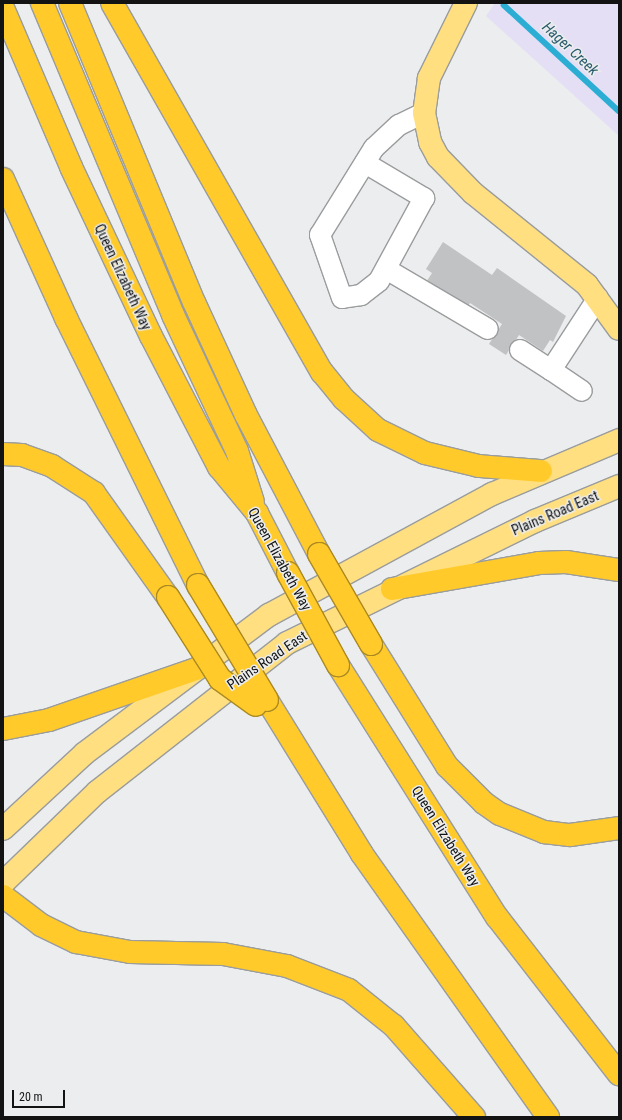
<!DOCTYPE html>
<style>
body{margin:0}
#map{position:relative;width:622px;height:1120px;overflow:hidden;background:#ebedee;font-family:"Roboto Condensed",sans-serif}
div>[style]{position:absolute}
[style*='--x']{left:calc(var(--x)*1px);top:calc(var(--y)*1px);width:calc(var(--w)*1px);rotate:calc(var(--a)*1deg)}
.industrial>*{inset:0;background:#e4dff5}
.stream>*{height:5.5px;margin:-2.75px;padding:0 2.75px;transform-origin:2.75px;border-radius:2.75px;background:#2caed4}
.building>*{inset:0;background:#c1c2c3}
.roads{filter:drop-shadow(1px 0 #9a9c9d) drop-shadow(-1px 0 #9a9c9d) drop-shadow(0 1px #9a9c9d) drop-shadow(0 -1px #9a9c9d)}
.minor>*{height:20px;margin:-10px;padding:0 10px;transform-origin:10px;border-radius:10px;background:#fff}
.major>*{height:22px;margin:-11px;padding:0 11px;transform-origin:11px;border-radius:11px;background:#ffdf7f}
.highway>*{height:22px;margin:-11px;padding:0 11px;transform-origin:11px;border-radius:11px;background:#ffca2a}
.bridges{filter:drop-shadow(1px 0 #ac8a22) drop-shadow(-1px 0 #ac8a22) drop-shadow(0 1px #ac8a22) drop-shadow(0 -1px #ac8a22)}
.highway-bridge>*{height:22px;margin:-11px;padding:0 11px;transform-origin:11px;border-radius:11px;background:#ffca2a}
span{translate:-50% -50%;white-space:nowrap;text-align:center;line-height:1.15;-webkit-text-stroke:3px #ebedee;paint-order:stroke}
.street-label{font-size:14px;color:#131314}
.water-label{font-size:15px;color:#295b6c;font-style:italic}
.frame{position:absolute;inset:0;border:4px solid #131314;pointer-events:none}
.scale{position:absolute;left:12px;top:1090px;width:53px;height:18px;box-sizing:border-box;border:2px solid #131314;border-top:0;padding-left:5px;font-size:12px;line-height:14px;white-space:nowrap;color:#131314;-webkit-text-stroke:3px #ebedee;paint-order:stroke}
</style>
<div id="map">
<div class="industrial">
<div style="clip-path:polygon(495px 3px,619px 3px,619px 136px,486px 16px)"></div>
</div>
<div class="stream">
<div style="--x:504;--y:5;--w:156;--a:42.7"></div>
</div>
<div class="building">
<div style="clip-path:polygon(443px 242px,492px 275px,497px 268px,566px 316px,553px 342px,550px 340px,543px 351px,519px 335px,506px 355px,489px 344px,502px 324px,470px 303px,467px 308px,425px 284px,432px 273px,426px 269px)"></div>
</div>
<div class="roads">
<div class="minor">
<div style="--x:365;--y:163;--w:69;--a:30.7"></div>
<div style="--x:424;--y:198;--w:94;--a:118.5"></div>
<div style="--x:379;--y:281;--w:23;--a:142"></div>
<div style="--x:361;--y:295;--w:19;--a:171"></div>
<div style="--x:342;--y:298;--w:67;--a:-109.2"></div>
<div style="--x:320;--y:235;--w:102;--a:-58.2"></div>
<div style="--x:374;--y:148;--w:34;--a:-43"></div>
<div style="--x:399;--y:125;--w:28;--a:-26"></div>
<div style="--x:386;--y:269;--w:118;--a:30.5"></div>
<div style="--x:520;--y:350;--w:37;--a:33"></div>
<div style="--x:551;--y:370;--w:86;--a:-56.9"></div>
<div style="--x:551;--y:370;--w:37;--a:34"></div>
</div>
<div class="major">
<div style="--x:466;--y:3;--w:84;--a:116.3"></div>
<div style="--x:429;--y:78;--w:35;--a:98"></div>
<div style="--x:424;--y:113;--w:30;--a:78"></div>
<div style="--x:430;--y:142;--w:17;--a:62"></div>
<div style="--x:438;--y:157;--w:50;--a:45.8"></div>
<div style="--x:473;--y:193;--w:146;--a:38.9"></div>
<div style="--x:587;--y:285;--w:54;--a:54"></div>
<div style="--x:3;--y:829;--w:112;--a:-42.8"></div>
<div style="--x:85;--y:753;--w:230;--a:-36.9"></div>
<div style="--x:269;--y:615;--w:254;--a:-28.5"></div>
<div style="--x:492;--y:494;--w:138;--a:-23"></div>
<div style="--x:3;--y:883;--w:131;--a:-44.1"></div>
<div style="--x:97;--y:792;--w:241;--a:-38.1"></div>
<div style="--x:287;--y:643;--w:276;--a:-26.2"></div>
<div style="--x:535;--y:521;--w:91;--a:-22.6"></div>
</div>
<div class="highway">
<div style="--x:42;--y:3;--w:338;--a:67.2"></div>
<div style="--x:173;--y:315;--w:150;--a:64.8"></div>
<div style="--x:237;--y:451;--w:53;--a:72.6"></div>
<div style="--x:70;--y:3;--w:324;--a:67.5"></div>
<div style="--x:194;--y:302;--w:124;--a:65.3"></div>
<div style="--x:246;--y:415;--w:157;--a:62.3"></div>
<div style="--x:112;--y:3;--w:425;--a:60.4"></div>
<div style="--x:322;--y:372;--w:35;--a:51"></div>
<div style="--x:344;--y:399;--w:46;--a:42.4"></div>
<div style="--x:378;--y:430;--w:52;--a:26.1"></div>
<div style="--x:425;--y:453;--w:56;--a:13.5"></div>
<div style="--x:479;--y:466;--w:62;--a:4.6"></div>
<div style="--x:3;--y:8;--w:173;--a:66.8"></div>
<div style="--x:71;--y:167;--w:187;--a:64.7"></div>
<div style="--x:151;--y:336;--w:148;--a:62.6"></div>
<div style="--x:219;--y:467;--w:60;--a:50.4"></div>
<div style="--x:257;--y:513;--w:68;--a:62.7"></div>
<div style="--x:3;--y:179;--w:153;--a:65.6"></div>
<div style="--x:66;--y:318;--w:298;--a:63.7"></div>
<div style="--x:3;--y:454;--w:19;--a:3"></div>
<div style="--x:22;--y:455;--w:32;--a:20"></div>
<div style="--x:52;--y:466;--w:50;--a:32.7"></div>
<div style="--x:94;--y:493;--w:128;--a:54.6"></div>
<div style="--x:392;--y:589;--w:149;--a:-10"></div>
<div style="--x:539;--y:563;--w:27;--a:-2"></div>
<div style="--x:566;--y:562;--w:54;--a:8.6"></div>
<div style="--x:371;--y:644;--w:144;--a:58.1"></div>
<div style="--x:447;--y:766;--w:52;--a:45"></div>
<div style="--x:484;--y:803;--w:19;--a:35"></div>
<div style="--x:500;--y:814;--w:48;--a:22.2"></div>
<div style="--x:544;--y:832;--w:26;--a:7"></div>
<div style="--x:570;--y:835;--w:49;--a:-8.1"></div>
<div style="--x:338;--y:665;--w:298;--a:57.8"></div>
<div style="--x:497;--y:917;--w:199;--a:52.2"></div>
<div style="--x:267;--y:700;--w:181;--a:58.3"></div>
<div style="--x:362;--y:854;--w:322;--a:54.7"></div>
<div style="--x:3;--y:729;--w:47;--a:-11.1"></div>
<div style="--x:49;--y:720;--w:156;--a:-19.1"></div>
<div style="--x:3;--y:896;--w:48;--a:37.3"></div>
<div style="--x:41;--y:925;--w:39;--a:26"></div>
<div style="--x:76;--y:942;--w:55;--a:10.5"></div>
<div style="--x:130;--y:952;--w:93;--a:1.2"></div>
<div style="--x:223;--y:954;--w:65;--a:10.6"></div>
<div style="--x:287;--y:966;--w:66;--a:21.2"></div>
<div style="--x:349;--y:990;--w:58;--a:38.7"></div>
<div style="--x:394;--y:1026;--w:121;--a:48.7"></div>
</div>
</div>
<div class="bridges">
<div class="highway-bridge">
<div style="--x:319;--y:554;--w:104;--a:60"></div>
<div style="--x:288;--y:573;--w:105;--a:61.5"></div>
<div style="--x:198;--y:585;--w:134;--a:59"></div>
<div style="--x:168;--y:597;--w:97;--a:57.6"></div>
<div style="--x:220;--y:679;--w:44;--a:35.8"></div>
</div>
</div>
<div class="street-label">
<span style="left:123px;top:277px;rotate:65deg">Queen Elizabeth Way</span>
<span style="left:555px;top:513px;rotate:-23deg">Plains Road East</span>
<span style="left:280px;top:559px;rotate:61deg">Queen Elizabeth Way</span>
<span style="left:267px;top:660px;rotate:-34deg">Plains Road East</span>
<span style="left:446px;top:836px;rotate:58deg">Queen Elizabeth Way</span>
</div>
<div class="water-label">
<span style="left:570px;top:49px;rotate:43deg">Hager Creek</span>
</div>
<div class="frame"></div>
<div class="scale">20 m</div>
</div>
